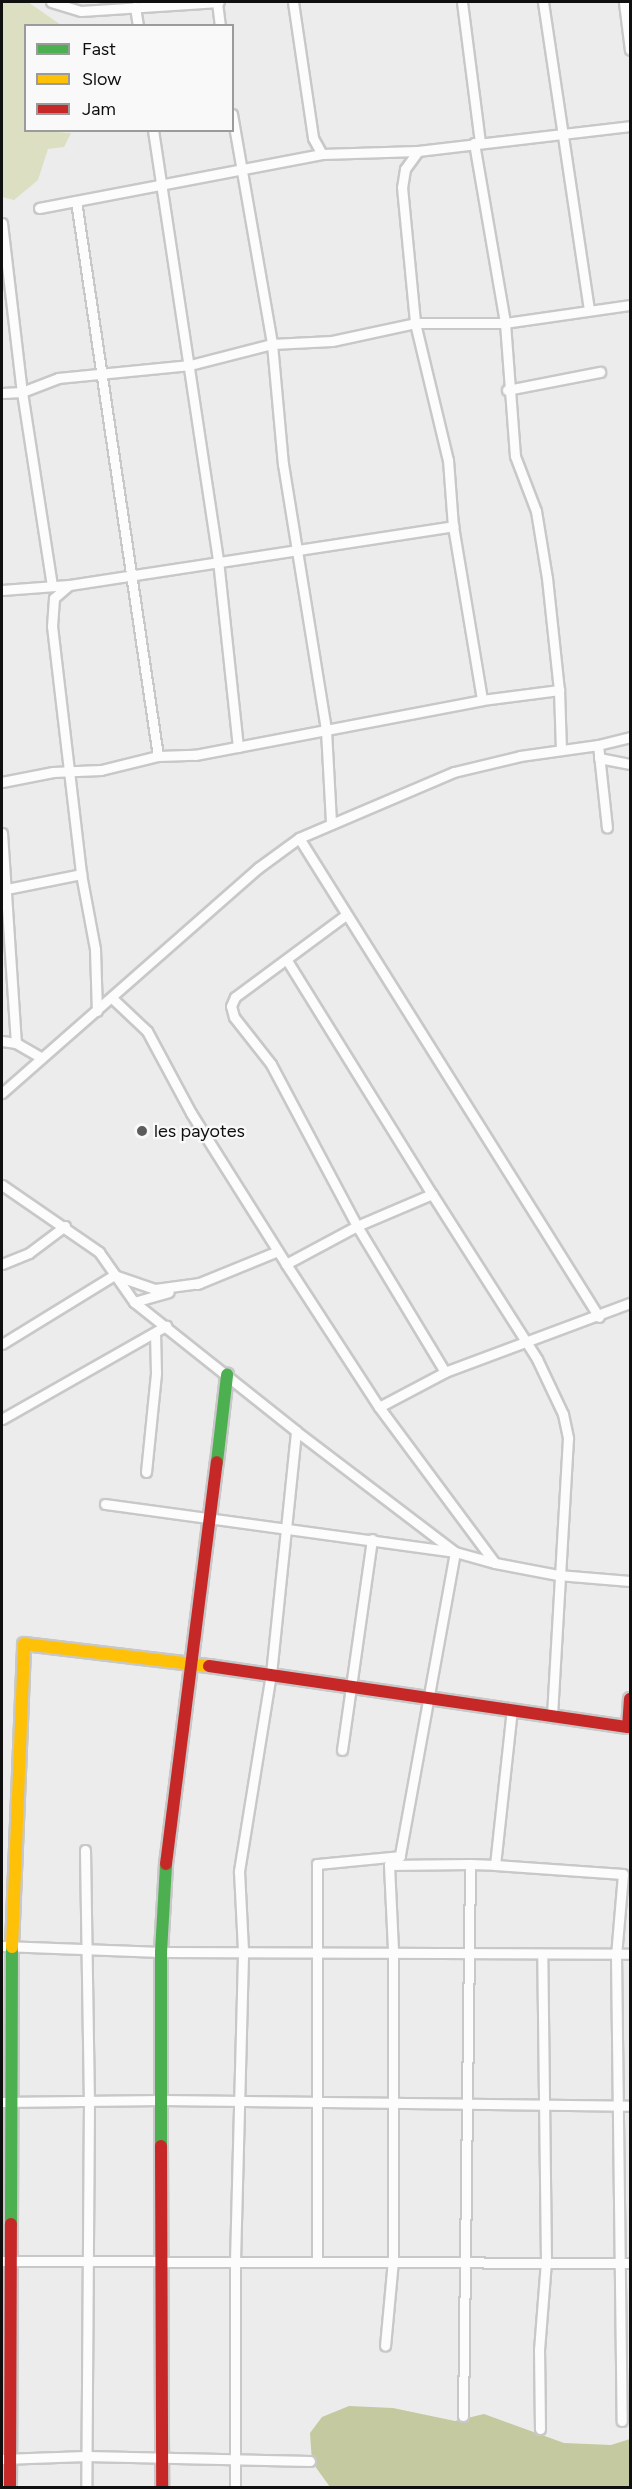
<!DOCTYPE html>
<style>
body{margin:0}
#map{position:relative;width:632px;height:2489px;overflow:hidden;background:#ececec;font-family:Figtree,sans-serif}
div>[style]{position:absolute}
[style*='--x']{left:calc(var(--x)*1px);top:calc(var(--y)*1px);width:calc(var(--w)*1px);rotate:calc(var(--a)*1deg)}
.green>*{inset:0;background:#dcdfc1}
.forest>*{inset:0;background:#c4c99f}
.roads{filter:drop-shadow(2px 0 #c8c8c8) drop-shadow(-2px 0 #c8c8c8) drop-shadow(0 2px #c8c8c8) drop-shadow(0 -2px #c8c8c8)}
.street>*{height:9px;margin:-4.5px;padding:0 4.5px;transform-origin:4.5px;border-radius:4.5px;background:#fcfcfc}
.fast>*{height:12px;margin:-6px;padding:0 6px;transform-origin:6px;border-radius:6px;background:#4caf50}
.slow>*{height:12px;margin:-6px;padding:0 6px;transform-origin:6px;border-radius:6px;background:#ffc107}
.jam>*{height:12px;margin:-6px;padding:0 6px;transform-origin:6px;border-radius:6px;background:#c62828}
.dots>*{width:16px;height:16px;translate:-50% -50%;box-sizing:border-box;border:3px solid #f9f9fa;border-radius:50%}
span{translate:-50% -50%;white-space:nowrap;text-align:center;line-height:1.15;-webkit-text-stroke:4.5px #f9f9fa;paint-order:stroke}
.poi-label{font-size:18px;color:#0f0f10}
.left{translate:0 -50%;text-align:left}
.frame{position:absolute;inset:0;border:3px solid #0f0f10;pointer-events:none}
.legend{position:absolute;left:24px;top:24px;width:210px;height:108px;box-sizing:border-box;background:#f9f9fa;border:2px solid #9b9b9c;margin:0;padding:8px 10px;list-style:none;font-size:18px;color:#0f0f10}
.legend li{display:flex;align-items:center;gap:12px;height:30px}
.legend b{width:30px;border:2px solid #9b9b9c}
</style>
<div id="map">
<div class="green">
<div style="clip-path:polygon(2px 2px,28px 2px,61px 25px,26px 26px,26px 130px,71px 133px,64px 147px,48px 149px,38px 180px,14px 200px,2px 197px)"></div>
</div>
<div class="forest">
<div style="clip-path:polygon(349px 2406px,393px 2408px,455px 2421px,484px 2414px,564px 2443px,611px 2445px,630px 2439px,630px 2487px,330px 2487px,312px 2462px,310px 2433px,322px 2417px)"></div>
</div>
<div class="roads">
<div class="street">
<div style="--x:51;--y:2;--w:31;--a:17"></div>
<div style="--x:81;--y:11;--w:138;--a:-3.7"></div>
<div style="--x:217;--y:2;--w:24;--a:83"></div>
<div style="--x:293;--y:2;--w:137;--a:81.6"></div>
<div style="--x:313;--y:138;--w:18;--a:61"></div>
<div style="--x:462;--y:2;--w:142;--a:82.7"></div>
<div style="--x:543;--y:2;--w:310;--a:81.5"></div>
<div style="--x:624;--y:2;--w:48;--a:82.9"></div>
<div style="--x:135;--y:7;--w:19;--a:81"></div>
<div style="--x:232;--y:114;--w:233;--a:80.1"></div>
<div style="--x:272;--y:344;--w:121;--a:84.8"></div>
<div style="--x:283;--y:464;--w:269;--a:80.8"></div>
<div style="--x:326;--y:730;--w:93;--a:86.9"></div>
<div style="--x:153;--y:130;--w:435;--a:81.4"></div>
<div style="--x:218;--y:560;--w:188;--a:83.9"></div>
<div style="--x:474;--y:143;--w:183;--a:80.2"></div>
<div style="--x:505;--y:323;--w:133;--a:85.7"></div>
<div style="--x:515;--y:456;--w:59;--a:69.1"></div>
<div style="--x:536;--y:511;--w:68;--a:80.7"></div>
<div style="--x:547;--y:578;--w:113;--a:83.9"></div>
<div style="--x:559;--y:690;--w:59;--a:88.1"></div>
<div style="--x:418;--y:151;--w:22;--a:126"></div>
<div style="--x:405;--y:169;--w:18;--a:99"></div>
<div style="--x:402;--y:187;--w:137;--a:84.5"></div>
<div style="--x:415;--y:323;--w:141;--a:76.5"></div>
<div style="--x:448;--y:460;--w:66;--a:85.7"></div>
<div style="--x:453;--y:526;--w:176;--a:80.5"></div>
<div style="--x:76;--y:201;--w:561;--a:81.6"></div>
<div style="--x:39;--y:208;--w:288;--a:-10.8"></div>
<div style="--x:322;--y:154;--w:96;--a:-1.8"></div>
<div style="--x:418;--y:151;--w:213;--a:-6.7"></div>
<div style="--x:2;--y:223;--w:170;--a:83.3"></div>
<div style="--x:22;--y:392;--w:195;--a:81.2"></div>
<div style="--x:507;--y:390;--w:95;--a:-11"></div>
<div style="--x:2;--y:393;--w:20;--a:-3"></div>
<div style="--x:22;--y:392;--w:39;--a:-21"></div>
<div style="--x:58;--y:378;--w:133;--a:-5.6"></div>
<div style="--x:190;--y:365;--w:85;--a:-14.4"></div>
<div style="--x:272;--y:344;--w:60;--a:-2.9"></div>
<div style="--x:332;--y:341;--w:85;--a:-12.2"></div>
<div style="--x:415;--y:323;--w:90;--a:0"></div>
<div style="--x:505;--y:323;--w:126;--a:-8.2"></div>
<div style="--x:69;--y:585;--w:20;--a:139"></div>
<div style="--x:54;--y:598;--w:28;--a:94"></div>
<div style="--x:52;--y:626;--w:250;--a:83.3"></div>
<div style="--x:81;--y:874;--w:76;--a:79.4"></div>
<div style="--x:95;--y:949;--w:62;--a:88.2"></div>
<div style="--x:2;--y:590;--w:67;--a:-4.3"></div>
<div style="--x:69;--y:585;--w:389;--a:-8.7"></div>
<div style="--x:598;--y:745;--w:83;--a:83.8"></div>
<div style="--x:599;--y:758;--w:32;--a:11"></div>
<div style="--x:2;--y:782;--w:52;--a:-11.1"></div>
<div style="--x:53;--y:772;--w:48;--a:-2.4"></div>
<div style="--x:101;--y:770;--w:59;--a:-13.8"></div>
<div style="--x:158;--y:756;--w:37;--a:-2"></div>
<div style="--x:195;--y:755;--w:292;--a:-10.8"></div>
<div style="--x:482;--y:700;--w:78;--a:-7.4"></div>
<div style="--x:2;--y:833;--w:210;--a:86.2"></div>
<div style="--x:299;--y:838;--w:565;--a:57.94"></div>
<div style="--x:2;--y:890;--w:81;--a:-11.4"></div>
<div style="--x:288;--y:962;--w:273;--a:58.2"></div>
<div style="--x:432;--y:1194;--w:82;--a:156.9"></div>
<div style="--x:357;--y:1226;--w:170;--a:58.9"></div>
<div style="--x:112;--y:998;--w:48;--a:43.3"></div>
<div style="--x:147;--y:1031;--w:93;--a:61.8"></div>
<div style="--x:191;--y:1113;--w:178;--a:57.8"></div>
<div style="--x:286;--y:1264;--w:81;--a:-28.2"></div>
<div style="--x:357;--y:1226;--w:183;--a:-118"></div>
<div style="--x:271;--y:1064;--w:60;--a:-128.2"></div>
<div style="--x:234;--y:1017;--w:11;--a:-105"></div>
<div style="--x:231;--y:1006;--w:10;--a:-66"></div>
<div style="--x:235;--y:997;--w:138;--a:-36.5"></div>
<div style="--x:2;--y:1041;--w:14;--a:8"></div>
<div style="--x:16;--y:1043;--w:28;--a:30"></div>
<div style="--x:2;--y:1093;--w:341;--a:-41.3"></div>
<div style="--x:258;--y:868;--w:51;--a:-36.2"></div>
<div style="--x:299;--y:838;--w:168;--a:-23.1"></div>
<div style="--x:454;--y:772;--w:68;--a:-13.6"></div>
<div style="--x:520;--y:756;--w:79;--a:-8"></div>
<div style="--x:598;--y:745;--w:33;--a:-14"></div>
<div style="--x:2;--y:1185;--w:118;--a:34.6"></div>
<div style="--x:99;--y:1252;--w:61;--a:55"></div>
<div style="--x:134;--y:1302;--w:207;--a:38.5"></div>
<div style="--x:296;--y:1431;--w:200;--a:37.3"></div>
<div style="--x:455;--y:1552;--w:41;--a:15.4"></div>
<div style="--x:432;--y:1194;--w:196;--a:57.5"></div>
<div style="--x:537;--y:1359;--w:61;--a:64.7"></div>
<div style="--x:563;--y:1414;--w:25;--a:78"></div>
<div style="--x:568;--y:1438;--w:278;--a:93.3"></div>
<div style="--x:2;--y:1264;--w:29;--a:-22"></div>
<div style="--x:29;--y:1253;--w:45;--a:-36.9"></div>
<div style="--x:286;--y:1264;--w:171;--a:57"></div>
<div style="--x:379;--y:1407;--w:194;--a:53.4"></div>
<div style="--x:495;--y:1563;--w:64;--a:10.8"></div>
<div style="--x:558;--y:1575;--w:72;--a:4.8"></div>
<div style="--x:197;--y:1284;--w:87;--a:-22.2"></div>
<div style="--x:134;--y:1302;--w:36;--a:-16"></div>
<div style="--x:2;--y:1344;--w:132;--a:-31.6"></div>
<div style="--x:114;--y:1275;--w:43;--a:18.9"></div>
<div style="--x:155;--y:1289;--w:45;--a:-7.6"></div>
<div style="--x:379;--y:1407;--w:75;--a:-27.9"></div>
<div style="--x:445;--y:1372;--w:197;--a:-20.5"></div>
<div style="--x:2;--y:1419;--w:189;--a:-29.6"></div>
<div style="--x:146;--y:1472;--w:100;--a:-84.2"></div>
<div style="--x:156;--y:1373;--w:40;--a:-91.4"></div>
<div style="--x:105;--y:1504;--w:353;--a:7.8"></div>
<div style="--x:455;--y:1552;--w:309;--a:100.3"></div>
<div style="--x:400;--y:1856;--w:14;--a:141"></div>
<div style="--x:389;--y:1865;--w:86;--a:87.3"></div>
<div style="--x:393;--y:1951;--w:309;--a:90"></div>
<div style="--x:393;--y:2260;--w:86;--a:95.3"></div>
<div style="--x:342;--y:1750;--w:213;--a:-81.9"></div>
<div style="--x:85;--y:1850;--w:250;--a:89.1"></div>
<div style="--x:89;--y:2100;--w:388;--a:90.4"></div>
<div style="--x:389;--y:1865;--w:81;--a:-0.7"></div>
<div style="--x:495;--y:1865;--w:128;--a:4"></div>
<div style="--x:623;--y:1874;--w:81;--a:94.9"></div>
<div style="--x:616;--y:1955;--w:466;--a:89.3"></div>
<div style="--x:2;--y:1946;--w:159;--a:2.2"></div>
<div style="--x:161;--y:1952;--w:469;--a:0.2"></div>
<div style="--x:2;--y:2102;--w:160;--a:-0.7"></div>
<div style="--x:162;--y:2100;--w:468;--a:0.7"></div>
<div style="--x:2;--y:2261;--w:628;--a:0.18"></div>
<div style="--x:317;--y:2261;--w:397;--a:-90"></div>
<div style="--x:317;--y:1864;--w:83;--a:-5.5"></div>
<div style="--x:463;--y:2416;--w:552;--a:-89.27"></div>
<div style="--x:470;--y:1864;--w:25;--a:2"></div>
<div style="--x:495;--y:1865;--w:157;--a:-83.8"></div>
<div style="--x:540;--y:2429;--w:79;--a:-90.7"></div>
<div style="--x:539;--y:2350;--w:89;--a:-85.5"></div>
<div style="--x:546;--y:2261;--w:307;--a:-90.7"></div>
<div style="--x:2;--y:2459;--w:84;--a:-2"></div>
<div style="--x:86;--y:2456;--w:224;--a:1.3"></div>
<div style="--x:235;--y:2488;--w:227;--a:-90"></div>
<div style="--x:235;--y:2261;--w:311;--a:-88.5"></div>
<div style="--x:243;--y:1950;--w:79;--a:-92.9"></div>
<div style="--x:239;--y:1871;--w:200;--a:-80.8"></div>
<div style="--x:271;--y:1674;--w:244;--a:-84.1"></div>
</div>
<div class="fast">
<div style="--x:217;--y:1462;--w:88;--a:-83.4"></div>
<div style="--x:161;--y:2146;--w:194;--a:-90"></div>
<div style="--x:161;--y:1952;--w:88;--a:-86.7"></div>
<div style="--x:11;--y:2224;--w:277;--a:-89.8"></div>
</div>
<div class="slow">
<div style="--x:12;--y:1947;--w:303;--a:-87.7"></div>
<div style="--x:24;--y:1644;--w:186;--a:6.8"></div>
</div>
<div class="jam">
<div style="--x:209;--y:1666;--w:423;--a:8.3"></div>
<div style="--x:628;--y:1727;--w:28;--a:-86"></div>
<div style="--x:166;--y:1864;--w:405;--a:-82.8"></div>
<div style="--x:161;--y:2146;--w:342;--a:89.8"></div>
<div style="--x:10;--y:2488;--w:264;--a:-89.8"></div>
</div>
</div>
<div class="dots">
<div style="left:142px;top:1131px;background:#5c5c5d"></div>
</div>
<div class="poi-label">
<span class="left" style="left:154px;top:1131px">les payotes</span>
</div>
<div class="frame"></div>
<ul class="legend">
<li><b style="height:8px;background:#4caf50"></b>Fast</li>
<li><b style="height:8px;background:#ffc107"></b>Slow</li>
<li><b style="height:8px;background:#c62828"></b>Jam</li>
</ul>
</div>
